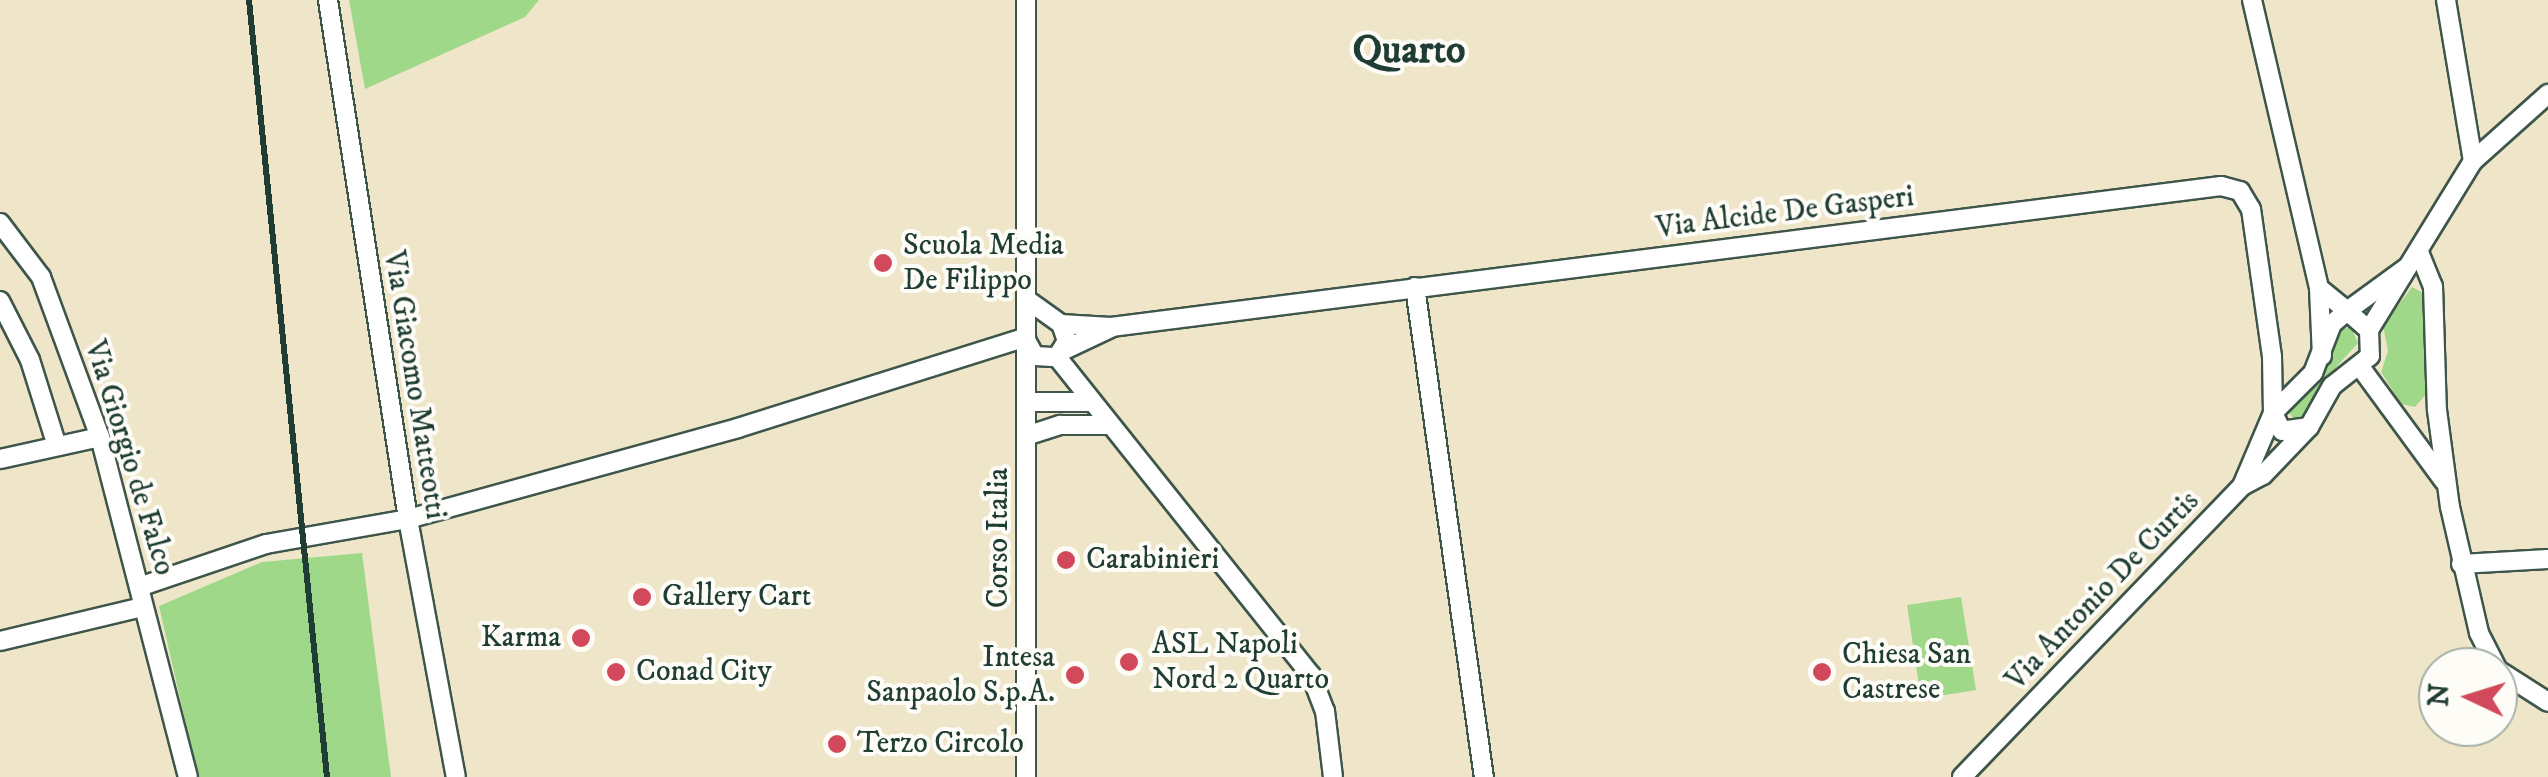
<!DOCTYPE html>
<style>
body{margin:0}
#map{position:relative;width:2548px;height:777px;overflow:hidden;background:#efe6ca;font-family:"IM FELL DW Pica",serif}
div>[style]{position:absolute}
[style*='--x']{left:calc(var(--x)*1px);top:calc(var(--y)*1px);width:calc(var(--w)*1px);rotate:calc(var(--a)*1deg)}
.green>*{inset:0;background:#a0d88a}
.roads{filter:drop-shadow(2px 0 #3e564a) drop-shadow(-2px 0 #3e564a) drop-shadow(0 2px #3e564a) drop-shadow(0 -2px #3e564a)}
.street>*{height:18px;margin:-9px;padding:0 9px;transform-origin:9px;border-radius:9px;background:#fff}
.rail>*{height:6px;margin:-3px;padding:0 3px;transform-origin:3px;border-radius:3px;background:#1f3d34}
.dots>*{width:28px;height:28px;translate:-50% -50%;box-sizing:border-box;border:5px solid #fdfcf7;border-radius:50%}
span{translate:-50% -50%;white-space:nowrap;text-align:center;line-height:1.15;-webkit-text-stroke:8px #fdfcf7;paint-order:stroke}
.street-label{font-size:30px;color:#1f3d34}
.poi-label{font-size:30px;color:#1f3d34}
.left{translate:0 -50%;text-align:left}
.right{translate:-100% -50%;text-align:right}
.district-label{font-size:40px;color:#1f3d34;font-weight:700}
.north{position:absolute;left:2418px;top:647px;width:100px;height:100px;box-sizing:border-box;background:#fdfcf7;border:2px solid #a4b0a9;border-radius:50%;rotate:274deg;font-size:28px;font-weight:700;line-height:40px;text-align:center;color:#1f3d34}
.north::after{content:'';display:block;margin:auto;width:35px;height:45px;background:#d1495b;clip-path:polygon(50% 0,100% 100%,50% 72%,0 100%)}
</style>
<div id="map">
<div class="green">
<div style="clip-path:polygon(349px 0,539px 0,525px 17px,365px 89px)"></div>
<div style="clip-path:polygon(2412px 287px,2425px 294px,2427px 393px,2415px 407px,2401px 404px,2381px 372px,2388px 351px,2383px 326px)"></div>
<div style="clip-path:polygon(2351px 327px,2358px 343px,2319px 386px,2302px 418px,2294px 420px,2286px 407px,2319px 382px,2339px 330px)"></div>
<div style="clip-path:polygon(362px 553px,391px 777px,198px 777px,159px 606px,262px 562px)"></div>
<div style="clip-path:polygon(1961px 597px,1976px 690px,1921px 699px,1907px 605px)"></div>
</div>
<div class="roads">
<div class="street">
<div style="--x:328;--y:0;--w:525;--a:81.24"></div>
<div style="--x:408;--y:519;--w:262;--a:79.5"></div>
<div style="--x:1026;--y:0;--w:777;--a:90"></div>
<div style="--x:2252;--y:0;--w:296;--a:76.9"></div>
<div style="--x:2319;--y:288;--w:68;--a:87.5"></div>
<div style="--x:2446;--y:0;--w:163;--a:80.5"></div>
<div style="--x:0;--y:223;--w:68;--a:52.8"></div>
<div style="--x:41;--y:277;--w:171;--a:69.8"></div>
<div style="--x:100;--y:437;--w:351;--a:75.5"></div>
<div style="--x:2419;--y:252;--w:37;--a:68"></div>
<div style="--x:2433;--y:286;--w:124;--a:88.2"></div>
<div style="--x:2437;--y:410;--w:98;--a:82.4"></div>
<div style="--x:2450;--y:507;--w:129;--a:77"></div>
<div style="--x:2479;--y:633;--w:38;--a:63"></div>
<div style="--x:1415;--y:287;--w:495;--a:82"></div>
<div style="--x:2319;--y:288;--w:36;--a:39"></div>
<div style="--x:2347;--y:311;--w:73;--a:-36.1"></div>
<div style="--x:1026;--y:299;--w:43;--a:35.5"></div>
<div style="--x:1061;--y:324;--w:50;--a:3.4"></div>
<div style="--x:1111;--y:327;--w:1119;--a:-7.24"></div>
<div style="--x:2221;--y:186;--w:20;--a:15"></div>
<div style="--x:2240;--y:191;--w:21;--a:59"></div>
<div style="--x:2251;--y:209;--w:148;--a:81.9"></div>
<div style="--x:2272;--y:356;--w:57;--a:89"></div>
<div style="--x:2273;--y:413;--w:79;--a:113"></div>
<div style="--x:0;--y:301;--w:66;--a:63"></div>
<div style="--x:30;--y:360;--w:90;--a:72.6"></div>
<div style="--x:2347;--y:311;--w:29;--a:41"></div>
<div style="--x:2369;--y:330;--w:26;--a:88"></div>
<div style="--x:2370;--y:356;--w:48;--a:141.7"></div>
<div style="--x:2332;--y:386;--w:47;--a:119.3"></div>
<div style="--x:2309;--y:427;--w:27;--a:172"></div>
<div style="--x:2282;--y:431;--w:20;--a:-117"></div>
<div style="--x:2273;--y:413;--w:57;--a:-45"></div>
<div style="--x:2313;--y:373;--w:53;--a:-68.8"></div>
<div style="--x:2332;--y:324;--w:20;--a:-41"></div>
<div style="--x:2369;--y:330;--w:198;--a:-58.4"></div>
<div style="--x:2473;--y:161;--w:101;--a:-41.8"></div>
<div style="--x:1026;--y:340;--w:18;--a:61"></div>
<div style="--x:1035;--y:356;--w:22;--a:3"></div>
<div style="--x:1057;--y:357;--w:19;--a:-58"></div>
<div style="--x:1067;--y:341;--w:18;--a:-109"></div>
<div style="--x:1064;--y:350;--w:52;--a:-25.1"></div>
<div style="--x:1057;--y:357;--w:407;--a:51.4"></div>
<div style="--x:1311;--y:675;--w:39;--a:69"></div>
<div style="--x:1325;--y:711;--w:66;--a:83.1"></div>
<div style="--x:2361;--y:368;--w:140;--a:53.7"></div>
<div style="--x:1026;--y:402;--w:66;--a:0"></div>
<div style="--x:1026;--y:436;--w:36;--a:-18"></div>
<div style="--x:1060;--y:425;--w:49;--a:0"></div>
<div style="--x:0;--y:459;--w:102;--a:-12.4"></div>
<div style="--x:2461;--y:564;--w:87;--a:-3.3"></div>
<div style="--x:139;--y:587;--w:134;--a:-18.7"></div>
<div style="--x:266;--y:544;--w:144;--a:-10"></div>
<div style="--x:408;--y:519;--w:342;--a:-15.4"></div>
<div style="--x:738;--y:428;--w:302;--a:-17.5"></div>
<div style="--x:0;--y:641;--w:147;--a:-13.4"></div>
<div style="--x:2498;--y:670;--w:59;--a:32.6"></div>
<div style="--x:1962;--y:777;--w:404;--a:-46.1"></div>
<div style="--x:2242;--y:486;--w:24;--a:-28"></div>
<div style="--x:2263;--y:475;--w:66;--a:-46.2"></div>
</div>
</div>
<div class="rail">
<div style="--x:249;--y:0;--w:781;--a:84.27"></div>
</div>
<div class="dots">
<div style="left:883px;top:263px;background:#d1495b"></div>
<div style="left:1066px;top:560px;background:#d1495b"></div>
<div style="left:642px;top:597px;background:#d1495b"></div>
<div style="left:581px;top:638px;background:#d1495b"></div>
<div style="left:1129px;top:662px;background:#d1495b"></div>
<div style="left:616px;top:672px;background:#d1495b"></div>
<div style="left:1822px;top:672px;background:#d1495b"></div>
<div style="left:1075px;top:675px;background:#d1495b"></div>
<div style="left:837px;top:744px;background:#d1495b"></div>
</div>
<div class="street-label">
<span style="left:1785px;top:213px;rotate:-7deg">Via Alcide De Gasperi</span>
<span style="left:414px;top:385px;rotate:81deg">Via Giacomo Matteotti</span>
<span style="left:129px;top:458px;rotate:73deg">Via Giorgio de Falco</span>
<span style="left:999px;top:538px;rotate:-90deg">Corso Italia</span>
<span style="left:2103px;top:591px;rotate:-46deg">Via Antonio De Curtis</span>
</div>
<div class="poi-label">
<span class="left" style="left:903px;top:263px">Scuola Media<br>De Filippo</span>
<span class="left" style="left:1086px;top:560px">Carabinieri</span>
<span class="left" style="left:662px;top:597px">Gallery Cart</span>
<span class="right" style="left:561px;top:638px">Karma</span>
<span class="left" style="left:1152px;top:662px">ASL Napoli<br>Nord 2 Quarto</span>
<span class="left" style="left:1842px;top:672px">Chiesa San<br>Castrese</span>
<span class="right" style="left:1055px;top:675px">Intesa<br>Sanpaolo S.p.A.</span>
<span class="left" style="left:636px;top:672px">Conad City</span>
<span class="left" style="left:857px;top:744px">Terzo Circolo</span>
</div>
<div class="district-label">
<span style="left:1409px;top:51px">Quarto</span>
</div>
<div class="north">N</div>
</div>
